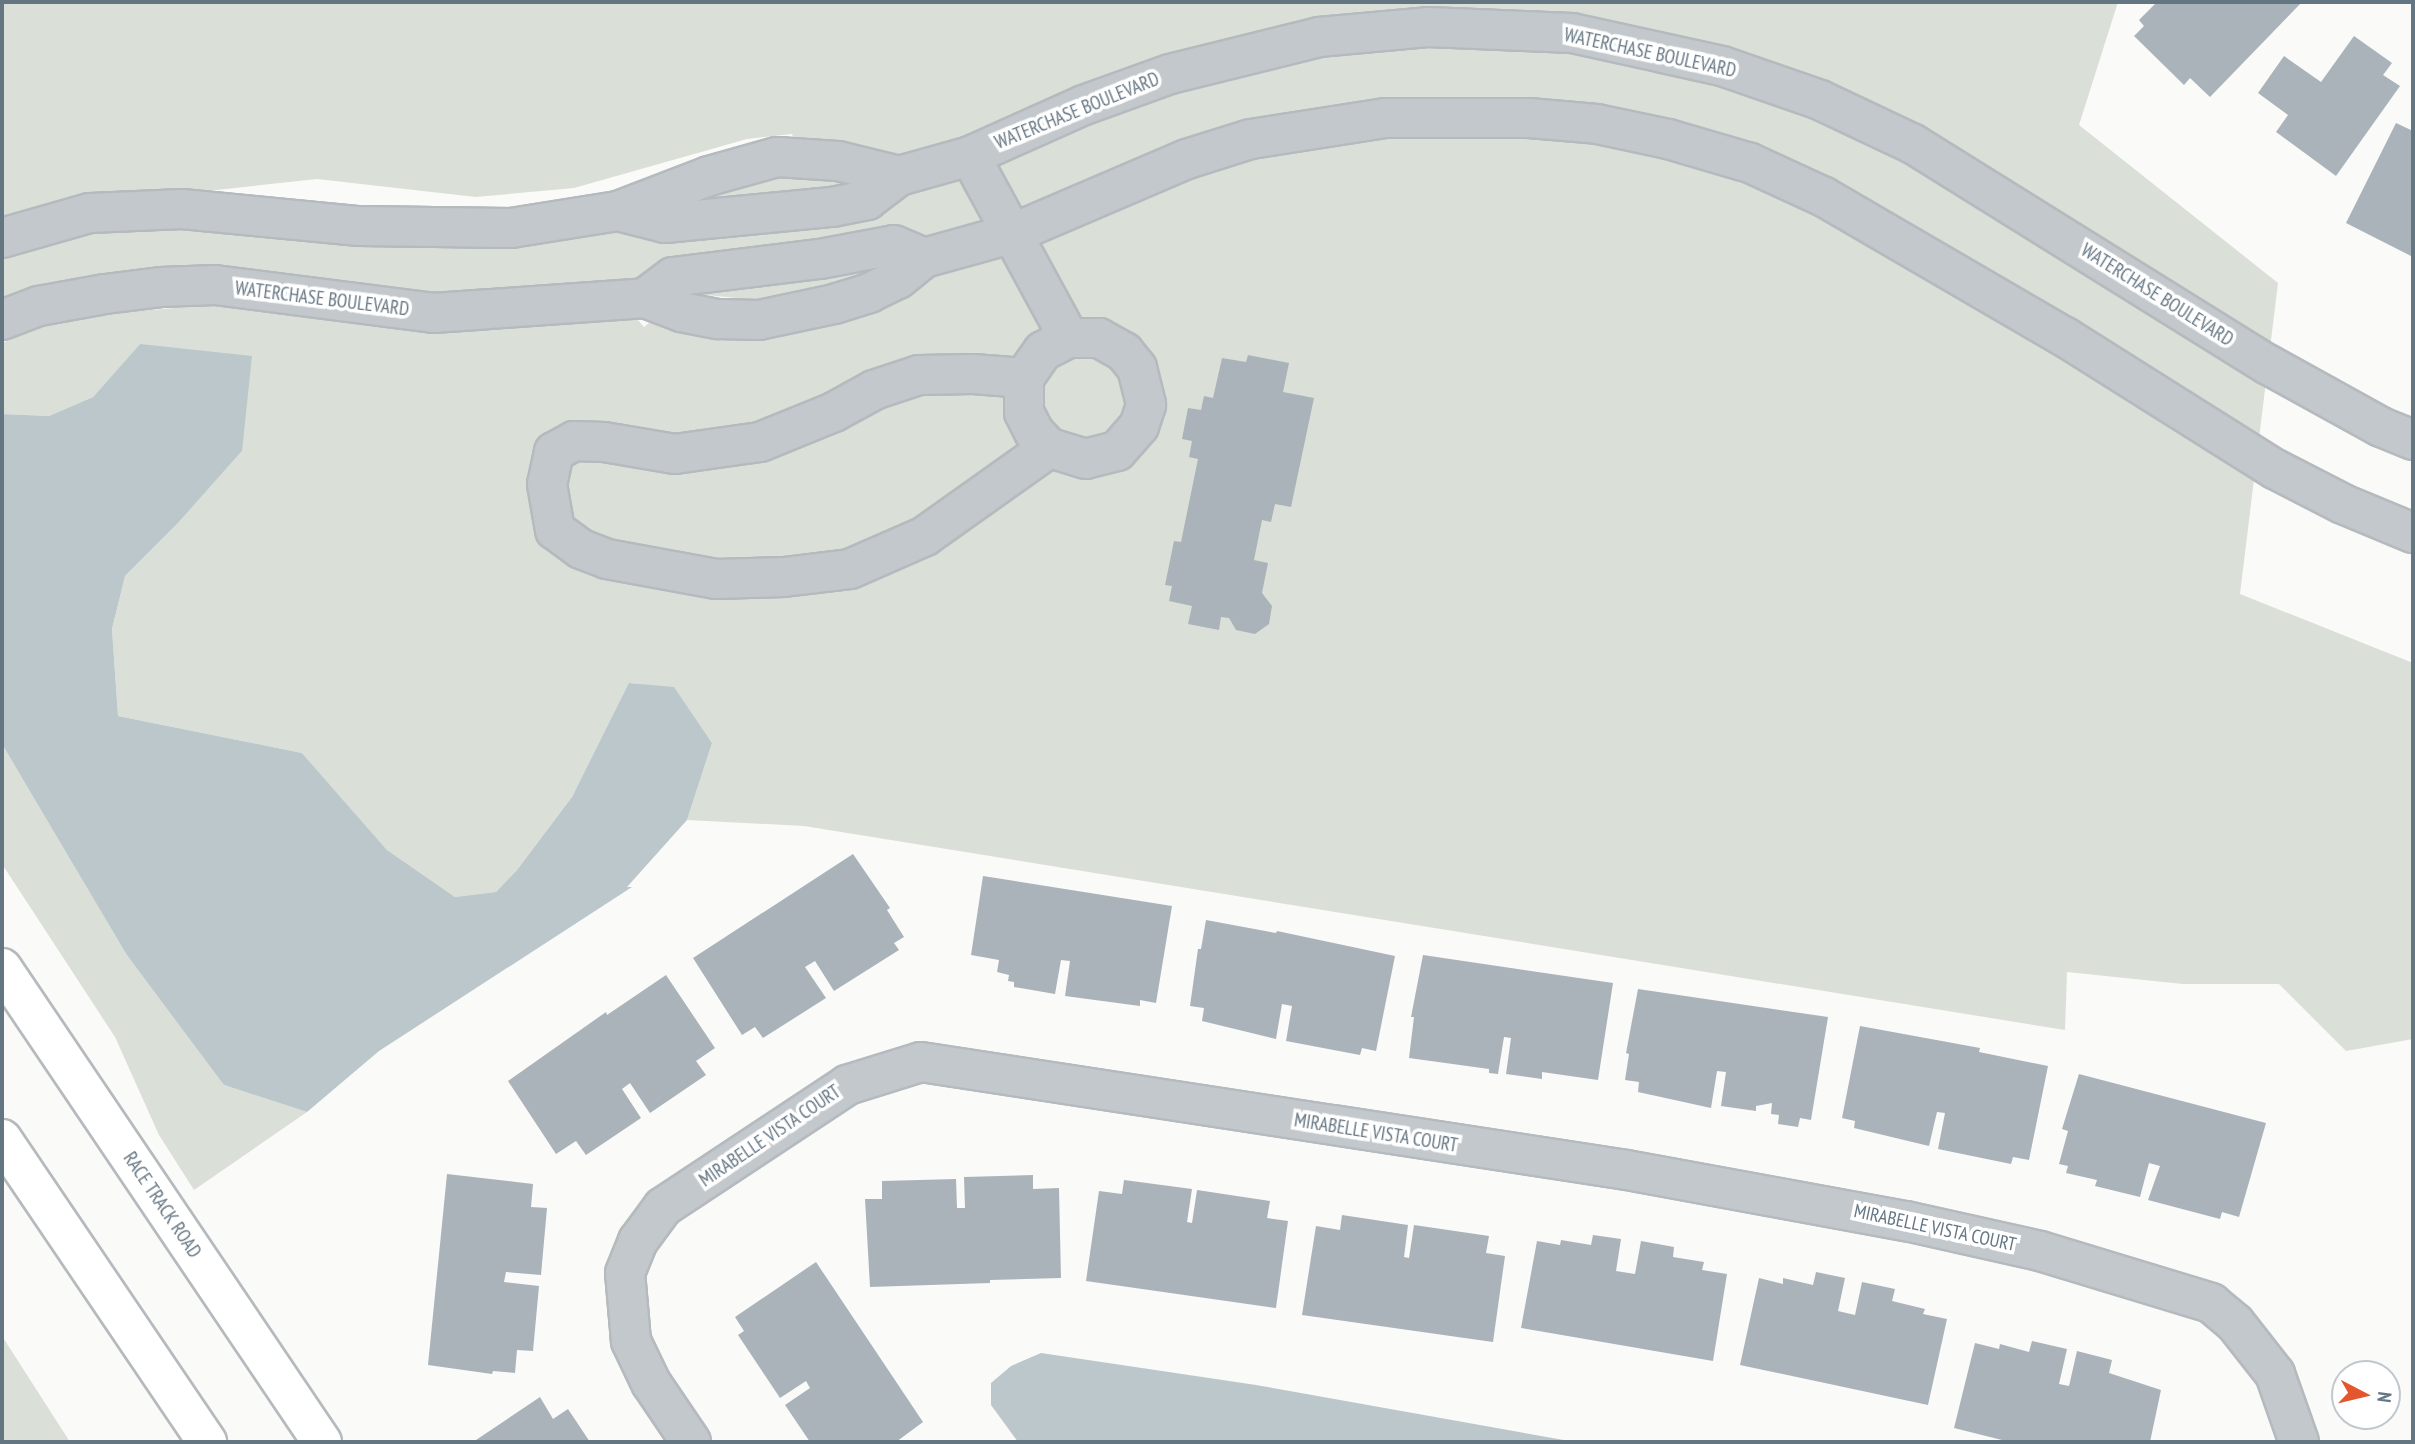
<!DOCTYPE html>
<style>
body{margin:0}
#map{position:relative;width:2415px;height:1444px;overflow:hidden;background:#fafaf8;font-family:"PT Sans Narrow",sans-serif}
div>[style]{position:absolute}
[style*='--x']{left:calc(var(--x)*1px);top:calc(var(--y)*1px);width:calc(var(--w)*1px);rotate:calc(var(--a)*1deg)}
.green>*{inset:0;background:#dadfd7}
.water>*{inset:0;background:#bbc7cb}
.building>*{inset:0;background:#aab3b9}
.roads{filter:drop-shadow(2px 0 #b5babe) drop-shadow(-2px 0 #b5babe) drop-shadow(0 2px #b5babe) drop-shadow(0 -2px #b5babe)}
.minor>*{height:38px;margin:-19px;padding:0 19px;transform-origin:19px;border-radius:19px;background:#c3c8cc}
.major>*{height:38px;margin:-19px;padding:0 19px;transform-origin:19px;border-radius:19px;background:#fff}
span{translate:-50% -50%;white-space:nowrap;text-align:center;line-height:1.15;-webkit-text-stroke:7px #fff;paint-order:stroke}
.street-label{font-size:19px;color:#657683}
.frame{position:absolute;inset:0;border:4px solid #657683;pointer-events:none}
.north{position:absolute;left:2331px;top:1360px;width:70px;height:70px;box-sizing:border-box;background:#fff;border:2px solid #c1c8cd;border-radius:50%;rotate:97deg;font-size:19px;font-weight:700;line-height:28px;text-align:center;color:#657683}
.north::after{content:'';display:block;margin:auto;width:24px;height:32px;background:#e4572e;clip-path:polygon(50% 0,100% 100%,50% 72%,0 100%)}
</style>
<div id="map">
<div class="green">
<div style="clip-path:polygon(2px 2px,2118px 2px,2079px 125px,2278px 283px,2240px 594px,2413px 663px,2413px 1039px,2346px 1051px,2279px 984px,2183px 984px,2067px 972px,2065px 1030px,804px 826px,687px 820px,712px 743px,674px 688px,630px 683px,572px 797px,517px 870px,496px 892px,455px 897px,387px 850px,302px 753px,118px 716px,112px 629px,125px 576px,178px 523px,242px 451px,140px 344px,93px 397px,49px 416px,2px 414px,2px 343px,46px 326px,110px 313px,215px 305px,435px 333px,637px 319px,644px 327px,650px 322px,678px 332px,715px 339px,759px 340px,862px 318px,849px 280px,756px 300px,696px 294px,814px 280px,806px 240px,669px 257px,636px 279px,513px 289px,434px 292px,214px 265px,101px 274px,29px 288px,2px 299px,2px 259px,95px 233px,182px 229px,358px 246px,511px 248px,617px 231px,668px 243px,807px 229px,802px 189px,708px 198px,805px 171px,792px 134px,747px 139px,574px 188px,476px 197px,317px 179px,207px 191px,180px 189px,83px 194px,2px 217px)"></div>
<div style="clip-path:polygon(2px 744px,63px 846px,224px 1085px,307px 1112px,194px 1190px,159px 1135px,115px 1037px,2px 864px)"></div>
<div style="clip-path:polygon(2px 1336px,70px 1442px,2px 1442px)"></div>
</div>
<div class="water">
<div style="clip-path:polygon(140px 344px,252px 356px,242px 451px,178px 523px,125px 576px,112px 629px,118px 716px,302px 753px,387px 850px,455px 897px,496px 892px,517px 870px,572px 797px,629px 683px,674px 687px,712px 743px,687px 820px,627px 887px,632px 887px,379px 1051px,307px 1112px,224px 1085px,127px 955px,2px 744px,2px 414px,49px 416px,93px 397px)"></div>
<div style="clip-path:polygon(1041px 1353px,1256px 1385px,1575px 1442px,1018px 1442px,991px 1405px,991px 1383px,1011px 1366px)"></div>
</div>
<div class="building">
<div style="clip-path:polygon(2157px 2px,2302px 2px,2210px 97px,2190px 78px,2184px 85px,2134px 36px,2144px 26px,2139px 20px)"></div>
<div style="clip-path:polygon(2354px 36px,2392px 63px,2383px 75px,2400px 86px,2336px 176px,2276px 132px,2288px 115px,2258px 93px,2284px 56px,2321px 82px)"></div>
<div style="clip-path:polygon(2396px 123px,2413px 131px,2413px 257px,2346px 223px)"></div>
<div style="clip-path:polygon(1248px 355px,1289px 363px,1283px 392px,1314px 398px,1291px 507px,1275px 504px,1271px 522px,1262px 520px,1254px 560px,1268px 563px,1262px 593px,1272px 606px,1269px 624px,1255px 634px,1236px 630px,1229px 618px,1221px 617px,1219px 630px,1188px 624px,1192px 606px,1169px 601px,1172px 586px,1165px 585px,1174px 541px,1181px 542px,1198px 459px,1189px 457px,1192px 441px,1182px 439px,1188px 408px,1201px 410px,1204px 396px,1213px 398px,1222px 358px,1246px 362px)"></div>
<div style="clip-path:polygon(853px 854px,890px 908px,887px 910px,904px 937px,894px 943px,899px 950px,834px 991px,815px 961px,805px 967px,826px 998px,763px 1038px,755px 1027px,742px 1035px,693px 958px)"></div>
<div style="clip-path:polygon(983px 876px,1172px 906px,1156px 1003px,1140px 1000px,1140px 1006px,1065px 996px,1070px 961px,1061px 960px,1055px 994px,1014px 987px,1014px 982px,1008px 981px,1009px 975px,997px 972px,999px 960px,971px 955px)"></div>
<div style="clip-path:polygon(1206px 920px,1276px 933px,1277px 931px,1395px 956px,1376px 1051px,1362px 1048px,1360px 1055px,1286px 1041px,1292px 1006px,1282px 1004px,1276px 1039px,1202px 1021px,1204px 1008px,1190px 1006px,1198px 949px,1201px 949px)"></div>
<div style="clip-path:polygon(1423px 955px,1613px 983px,1598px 1080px,1542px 1072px,1542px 1079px,1506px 1074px,1511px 1038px,1504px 1037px,1498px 1074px,1489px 1073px,1489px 1069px,1409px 1058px,1414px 1017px,1411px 1017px)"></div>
<div style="clip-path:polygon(666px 975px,715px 1048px,696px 1061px,706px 1075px,650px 1113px,630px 1083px,622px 1089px,641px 1118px,586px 1155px,576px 1141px,556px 1154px,508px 1081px,606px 1012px,607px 1015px)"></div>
<div style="clip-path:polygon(1638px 989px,1828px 1017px,1811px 1120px,1800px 1118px,1798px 1127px,1778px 1124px,1779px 1115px,1771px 1114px,1772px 1103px,1756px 1106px,1756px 1111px,1721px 1106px,1726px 1072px,1717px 1071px,1711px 1108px,1638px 1092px,1639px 1082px,1625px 1080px,1629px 1054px,1626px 1053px)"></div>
<div style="clip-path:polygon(1860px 1026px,1980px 1048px,1979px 1052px,2048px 1066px,2029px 1160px,2013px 1157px,2011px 1164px,1938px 1149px,1945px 1113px,1937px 1112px,1929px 1146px,1854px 1128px,1855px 1121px,1842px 1118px)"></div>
<div style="clip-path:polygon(2079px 1074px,2266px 1123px,2239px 1217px,2222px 1212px,2220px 1219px,2148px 1200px,2160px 1166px,2149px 1163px,2140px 1197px,2095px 1186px,2097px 1180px,2066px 1173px,2068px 1166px,2059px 1164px,2068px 1131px,2062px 1129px)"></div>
<div style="clip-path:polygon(447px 1174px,533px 1184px,531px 1207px,547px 1208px,541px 1275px,506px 1272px,504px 1282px,539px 1286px,533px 1351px,517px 1350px,515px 1373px,493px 1371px,492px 1374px,428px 1365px)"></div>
<div style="clip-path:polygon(1033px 1175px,1033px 1189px,1059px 1188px,1061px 1278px,990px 1280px,990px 1283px,870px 1287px,865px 1199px,882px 1199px,882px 1181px,956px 1179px,957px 1208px,965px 1208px,964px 1177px)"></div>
<div style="clip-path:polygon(1124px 1180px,1192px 1189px,1187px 1222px,1192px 1223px,1197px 1190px,1270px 1201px,1267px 1218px,1288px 1221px,1276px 1308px,1086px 1281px,1099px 1191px,1122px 1194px)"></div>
<div style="clip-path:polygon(1342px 1215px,1408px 1225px,1404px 1257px,1409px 1258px,1414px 1225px,1489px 1236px,1486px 1253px,1505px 1256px,1493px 1342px,1302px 1315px,1316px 1226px,1340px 1230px)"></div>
<div style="clip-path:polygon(1593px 1235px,1621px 1239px,1616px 1271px,1635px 1274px,1641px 1241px,1674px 1247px,1673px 1257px,1704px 1262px,1702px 1270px,1727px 1274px,1713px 1361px,1521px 1328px,1537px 1241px,1560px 1245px,1561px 1240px,1591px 1245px)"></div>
<div style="clip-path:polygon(816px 1262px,923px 1422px,896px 1442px,810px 1442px,785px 1405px,810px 1388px,806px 1381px,780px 1398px,738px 1335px,744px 1331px,735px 1317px)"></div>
<div style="clip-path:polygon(1816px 1272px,1845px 1278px,1838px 1311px,1855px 1315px,1862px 1282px,1895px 1289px,1892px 1301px,1925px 1309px,1923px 1314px,1947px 1319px,1928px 1405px,1740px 1365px,1759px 1278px,1783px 1284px,1783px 1278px,1813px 1285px)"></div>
<div style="clip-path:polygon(2032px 1341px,2067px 1349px,2059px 1384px,2069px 1386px,2077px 1351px,2112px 1360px,2109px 1373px,2161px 1390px,2150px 1442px,2010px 1442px,1954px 1428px,1975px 1343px,1999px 1349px,2000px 1344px,2029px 1352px)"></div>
<div style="clip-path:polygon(540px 1397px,553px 1419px,568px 1409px,590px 1442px,473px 1442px)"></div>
</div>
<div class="roads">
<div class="minor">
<div style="--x:970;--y:156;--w:207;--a:61.5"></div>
<div style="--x:1069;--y:338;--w:30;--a:0"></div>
<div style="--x:1099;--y:338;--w:29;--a:29"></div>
<div style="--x:1124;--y:352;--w:21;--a:51"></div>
<div style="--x:1137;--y:368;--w:38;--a:76"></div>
<div style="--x:1146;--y:405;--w:22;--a:108"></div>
<div style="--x:1139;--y:426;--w:33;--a:131"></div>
<div style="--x:1117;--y:451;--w:32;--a:166"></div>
<div style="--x:1086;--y:459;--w:39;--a:-163"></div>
<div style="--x:1049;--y:448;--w:22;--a:-133"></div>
<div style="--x:1034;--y:432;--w:22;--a:-117"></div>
<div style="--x:1024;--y:412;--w:34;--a:-90"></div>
<div style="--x:1024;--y:378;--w:33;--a:-55"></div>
<div style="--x:1043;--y:351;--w:29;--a:-27"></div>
<div style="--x:618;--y:211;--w:49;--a:14.3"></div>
<div style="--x:665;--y:223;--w:168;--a:-5.5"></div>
<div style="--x:832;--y:207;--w:36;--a:-11"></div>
<div style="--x:867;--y:200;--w:40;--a:-37"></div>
<div style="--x:2;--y:238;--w:91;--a:-15.9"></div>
<div style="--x:90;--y:213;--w:92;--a:-2.5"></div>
<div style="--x:182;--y:209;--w:178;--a:5.5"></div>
<div style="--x:359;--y:226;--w:152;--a:0.8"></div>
<div style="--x:511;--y:228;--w:108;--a:-9"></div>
<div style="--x:618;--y:211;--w:97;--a:-21"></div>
<div style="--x:709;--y:176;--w:71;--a:-15.6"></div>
<div style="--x:777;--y:157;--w:61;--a:3.8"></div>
<div style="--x:838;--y:161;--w:63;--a:13.8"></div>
<div style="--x:899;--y:176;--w:74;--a:-15.7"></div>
<div style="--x:970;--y:156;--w:125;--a:-24.1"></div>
<div style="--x:1084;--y:105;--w:91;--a:-19.8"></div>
<div style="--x:1170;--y:74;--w:154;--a:-13.9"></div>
<div style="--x:1319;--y:37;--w:109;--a:-5.2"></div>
<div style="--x:1428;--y:27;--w:144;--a:2.4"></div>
<div style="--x:1572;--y:33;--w:154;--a:12.4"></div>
<div style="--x:1722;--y:66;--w:104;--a:19.1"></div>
<div style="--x:1820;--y:100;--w:103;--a:25.3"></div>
<div style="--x:1913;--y:144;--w:417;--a:31.9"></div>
<div style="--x:2267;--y:364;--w:130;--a:28.9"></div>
<div style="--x:2381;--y:427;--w:35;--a:22"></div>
<div style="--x:645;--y:298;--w:35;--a:-37"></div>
<div style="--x:673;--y:277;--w:148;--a:-7"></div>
<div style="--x:820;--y:259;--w:75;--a:-10.7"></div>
<div style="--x:894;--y:245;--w:33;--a:23"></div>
<div style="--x:2;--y:320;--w:40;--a:-21"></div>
<div style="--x:39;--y:306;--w:67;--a:-10.3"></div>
<div style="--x:105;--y:294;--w:56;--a:-7.1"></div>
<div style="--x:161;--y:287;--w:54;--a:-2.1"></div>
<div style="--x:215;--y:285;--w:220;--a:7.3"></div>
<div style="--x:433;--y:313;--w:213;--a:-4"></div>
<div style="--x:645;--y:298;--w:39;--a:21"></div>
<div style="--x:681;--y:312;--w:38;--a:11"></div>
<div style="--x:718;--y:319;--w:41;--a:1.4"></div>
<div style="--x:759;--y:320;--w:77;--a:-12"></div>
<div style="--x:834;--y:304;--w:37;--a:-17"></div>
<div style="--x:869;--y:293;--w:32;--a:-26"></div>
<div style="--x:898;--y:279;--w:33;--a:-39"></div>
<div style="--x:924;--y:258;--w:93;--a:-15.5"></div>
<div style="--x:1014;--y:233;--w:188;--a:-23.2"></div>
<div style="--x:1187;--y:159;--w:67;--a:-17.4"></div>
<div style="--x:1251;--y:139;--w:136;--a:-8.9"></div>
<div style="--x:1385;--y:118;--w:144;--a:0"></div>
<div style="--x:1529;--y:118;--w:68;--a:5"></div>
<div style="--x:1597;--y:124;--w:73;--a:11.9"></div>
<div style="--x:1668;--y:139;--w:85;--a:16.3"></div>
<div style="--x:1750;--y:163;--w:81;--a:24.7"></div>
<div style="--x:1824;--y:197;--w:279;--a:30.2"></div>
<div style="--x:2065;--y:337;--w:248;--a:32.2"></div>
<div style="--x:2275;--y:469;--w:76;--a:27.2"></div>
<div style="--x:2343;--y:504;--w:76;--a:22.5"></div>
<div style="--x:1024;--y:378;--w:51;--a:-175.5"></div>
<div style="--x:973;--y:374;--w:54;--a:178.9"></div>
<div style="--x:919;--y:375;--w:47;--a:161.6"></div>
<div style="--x:874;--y:390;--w:46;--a:151.2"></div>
<div style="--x:834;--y:412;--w:80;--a:157.9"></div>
<div style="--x:760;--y:442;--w:86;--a:172"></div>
<div style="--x:675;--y:454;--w:72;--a:-170.4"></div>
<div style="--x:604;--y:442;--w:30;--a:-178"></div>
<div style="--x:574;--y:441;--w:23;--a:151"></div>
<div style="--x:554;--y:452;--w:33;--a:102"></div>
<div style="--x:547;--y:484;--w:47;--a:80.1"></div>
<div style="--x:555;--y:530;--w:32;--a:36"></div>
<div style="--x:581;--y:549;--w:28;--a:21"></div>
<div style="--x:607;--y:559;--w:111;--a:10.4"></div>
<div style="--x:716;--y:579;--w:68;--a:-1.7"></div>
<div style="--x:784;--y:577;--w:66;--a:-6.9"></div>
<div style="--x:850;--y:569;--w:82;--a:-23.7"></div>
<div style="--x:925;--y:536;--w:152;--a:-35.4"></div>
<div style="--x:691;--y:1442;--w:71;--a:-124.1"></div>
<div style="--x:651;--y:1383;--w:47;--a:-115.5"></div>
<div style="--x:631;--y:1341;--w:68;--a:-95"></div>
<div style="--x:625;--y:1273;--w:35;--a:-68"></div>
<div style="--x:638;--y:1241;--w:42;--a:-53.7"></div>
<div style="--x:663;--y:1207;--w:221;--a:-33.5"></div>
<div style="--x:847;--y:1085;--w:77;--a:-17.3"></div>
<div style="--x:921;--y:1062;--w:714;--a:8.7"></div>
<div style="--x:1627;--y:1170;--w:284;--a:10.4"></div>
<div style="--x:1906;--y:1221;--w:137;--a:12.6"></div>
<div style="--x:2040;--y:1251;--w:179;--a:16.9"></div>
<div style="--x:2211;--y:1303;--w:31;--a:40"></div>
<div style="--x:2235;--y:1323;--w:65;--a:51.9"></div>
<div style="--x:2275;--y:1374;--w:72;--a:70.6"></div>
</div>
<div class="major">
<div style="--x:2;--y:968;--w:572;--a:55.98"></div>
<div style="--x:2;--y:1139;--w:366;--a:55.9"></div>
</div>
</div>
<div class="street-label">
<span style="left:1650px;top:53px;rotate:12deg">WATERCHASE BOULEVARD</span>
<span style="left:1077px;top:111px;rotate:-22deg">WATERCHASE BOULEVARD</span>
<span style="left:2157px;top:295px;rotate:32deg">WATERCHASE BOULEVARD</span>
<span style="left:322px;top:299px;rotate:7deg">WATERCHASE BOULEVARD</span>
<span style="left:1376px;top:1133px;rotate:9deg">MIRABELLE VISTA COURT</span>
<span style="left:770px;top:1136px;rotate:-34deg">MIRABELLE VISTA COURT</span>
<span style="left:162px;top:1205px;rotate:56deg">RACE TRACK ROAD</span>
<span style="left:1935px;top:1228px;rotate:12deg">MIRABELLE VISTA COURT</span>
</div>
<div class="frame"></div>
<div class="north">N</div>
</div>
